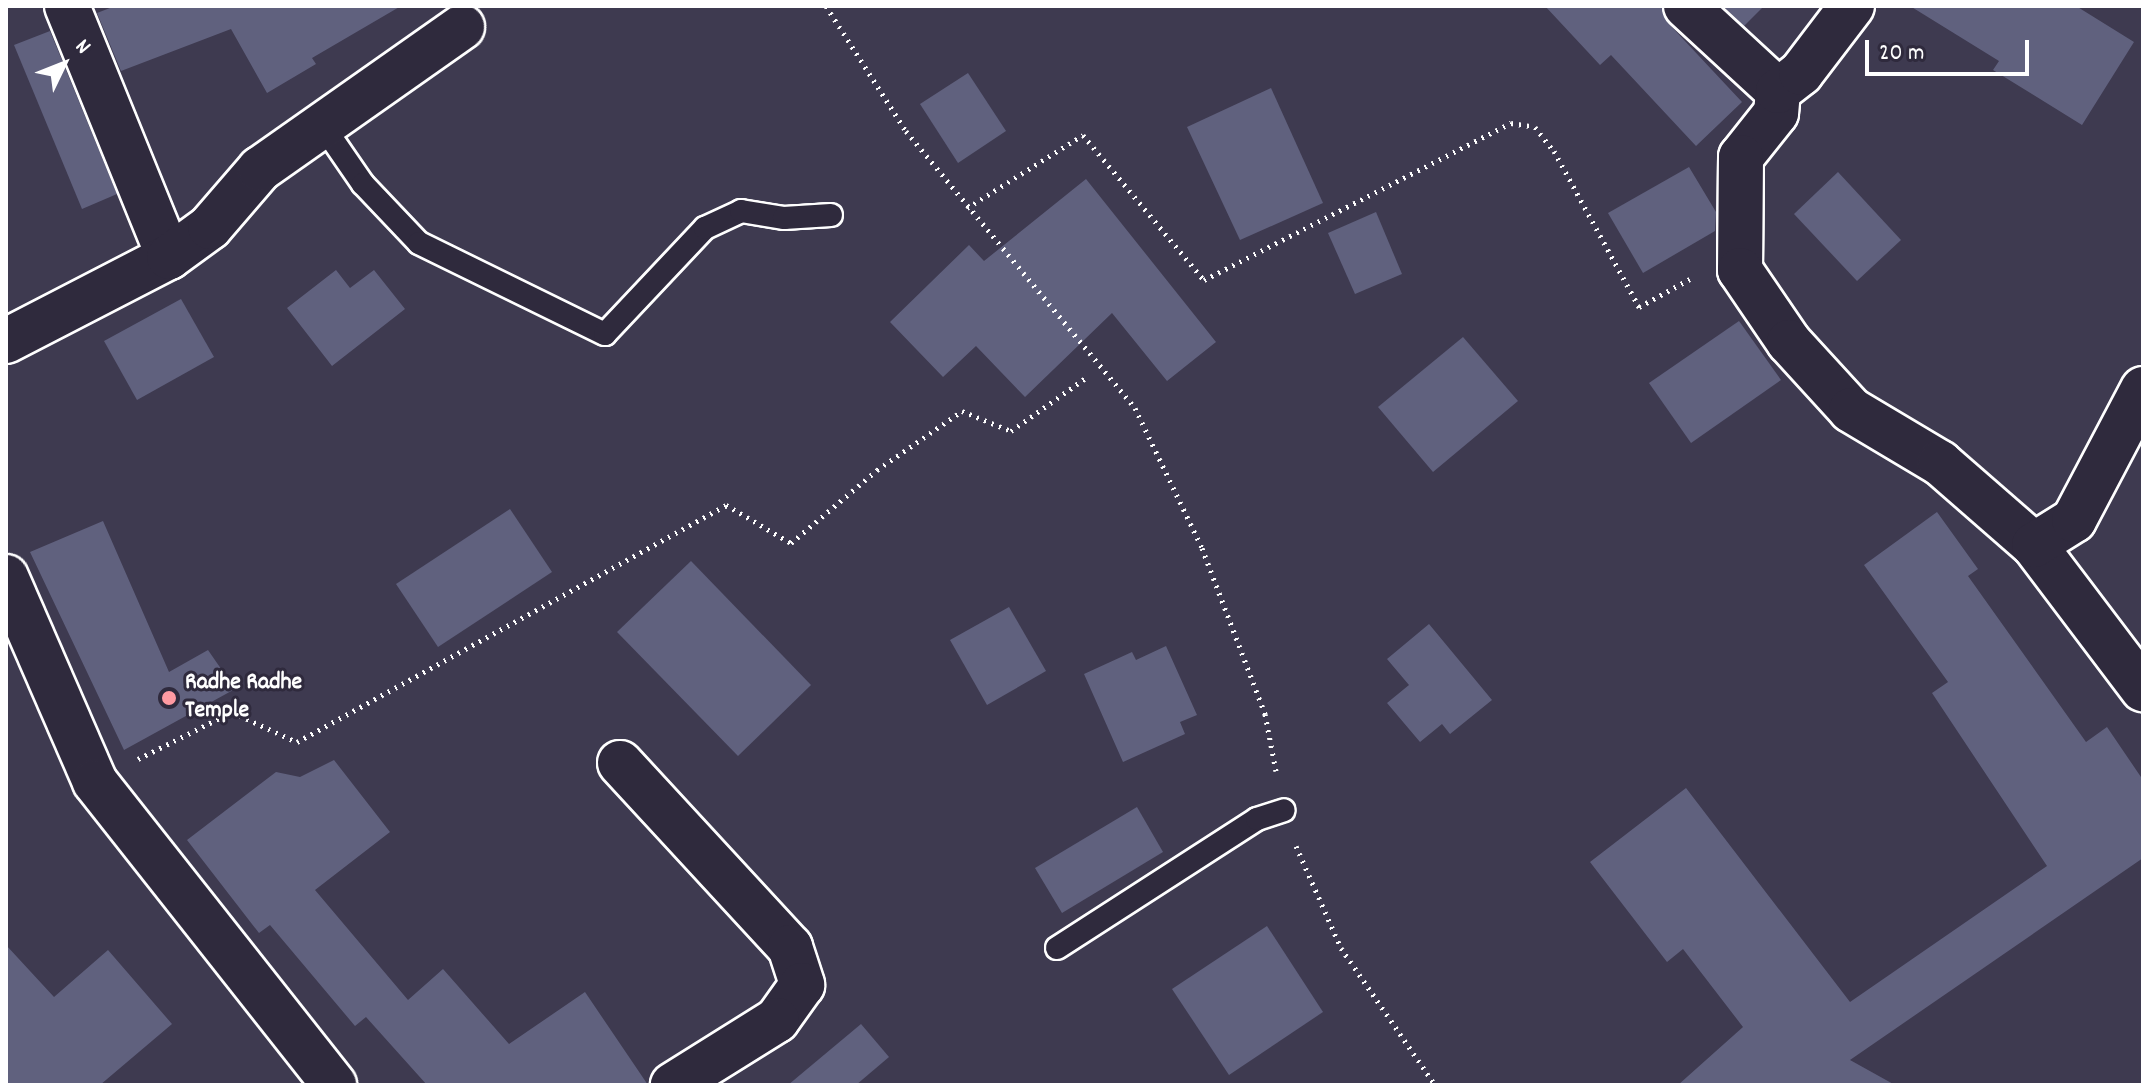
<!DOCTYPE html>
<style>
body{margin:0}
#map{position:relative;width:2149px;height:1091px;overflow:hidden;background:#3e3a50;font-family:Dekko,sans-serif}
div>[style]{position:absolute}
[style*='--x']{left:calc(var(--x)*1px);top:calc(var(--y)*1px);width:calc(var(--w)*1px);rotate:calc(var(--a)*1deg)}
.building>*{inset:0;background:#60617e}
.path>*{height:5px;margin-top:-2.5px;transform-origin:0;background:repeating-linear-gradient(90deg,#fff 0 2px,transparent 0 8px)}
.roads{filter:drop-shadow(2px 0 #fff) drop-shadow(-2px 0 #fff) drop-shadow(0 2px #fff) drop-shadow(0 -2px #fff)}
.service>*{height:22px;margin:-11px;padding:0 11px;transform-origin:11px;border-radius:11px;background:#2f2a3d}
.minor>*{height:44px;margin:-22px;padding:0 22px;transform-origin:22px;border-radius:22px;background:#2f2a3d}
.dots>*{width:22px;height:22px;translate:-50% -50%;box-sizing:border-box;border:4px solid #2f2a3d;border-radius:50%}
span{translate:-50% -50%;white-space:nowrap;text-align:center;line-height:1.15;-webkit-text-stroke:6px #2f2a3d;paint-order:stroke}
.poi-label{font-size:24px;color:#fff;font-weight:700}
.left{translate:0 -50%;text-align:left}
.frame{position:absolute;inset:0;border:8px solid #fff;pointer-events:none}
.north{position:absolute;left:24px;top:24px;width:80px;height:80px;-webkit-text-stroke:6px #2f2a3d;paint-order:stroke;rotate:47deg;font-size:22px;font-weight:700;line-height:32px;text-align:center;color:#fff}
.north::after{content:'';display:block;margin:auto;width:28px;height:36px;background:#fff;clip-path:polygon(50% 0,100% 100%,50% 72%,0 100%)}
.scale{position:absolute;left:1865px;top:40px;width:164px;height:36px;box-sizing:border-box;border:4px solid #fff;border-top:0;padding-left:10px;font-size:24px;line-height:28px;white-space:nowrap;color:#fff;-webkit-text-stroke:6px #2f2a3d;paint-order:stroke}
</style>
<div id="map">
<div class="building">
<div style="clip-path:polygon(115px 6px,401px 6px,312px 58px,316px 64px,267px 93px,231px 29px,121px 71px,97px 13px)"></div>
<div style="clip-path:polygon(1545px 6px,1662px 6px,1669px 24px,1742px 102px,1696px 146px,1611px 55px,1600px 65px)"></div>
<div style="clip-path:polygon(1723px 6px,1764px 6px,1744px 26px)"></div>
<div style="clip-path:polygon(1910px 6px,2076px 6px,2134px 42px,2082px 125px,1993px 70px,1999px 61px)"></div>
<div style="clip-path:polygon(50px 31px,117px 194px,82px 209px,14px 45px)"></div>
<div style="clip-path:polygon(968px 73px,1006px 131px,958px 163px,920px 104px)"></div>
<div style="clip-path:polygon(1271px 88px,1323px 203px,1240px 240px,1187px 127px)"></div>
<div style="clip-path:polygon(1689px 167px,1716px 212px,1715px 231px,1643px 273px,1608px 213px)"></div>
<div style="clip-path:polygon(1838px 172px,1901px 240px,1857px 281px,1794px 214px)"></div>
<div style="clip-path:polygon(1086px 179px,1216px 342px,1167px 381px,1112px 313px,1025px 397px,976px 346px,943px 377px,890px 322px,969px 245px,984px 261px)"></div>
<div style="clip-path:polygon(1376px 212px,1402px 274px,1355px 294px,1328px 233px)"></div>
<div style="clip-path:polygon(336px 270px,350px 288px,374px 270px,405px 309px,332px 366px,287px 308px)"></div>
<div style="clip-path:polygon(181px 299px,214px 357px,137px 400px,104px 341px)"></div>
<div style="clip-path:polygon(1739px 321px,1781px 380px,1691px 443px,1649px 383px)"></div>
<div style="clip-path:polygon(1463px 337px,1518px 401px,1433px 472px,1378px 407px)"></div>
<div style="clip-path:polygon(510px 509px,552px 572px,438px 647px,396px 584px)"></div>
<div style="clip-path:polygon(1937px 512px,1978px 569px,1968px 576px,2086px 742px,2107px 727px,2143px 780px,2143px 858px,1850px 1060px,1895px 1085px,1678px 1085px,1743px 1027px,1683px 949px,1667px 962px,1590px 862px,1686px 788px,1850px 1002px,2047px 866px,1932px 693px,1948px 682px,1864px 565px)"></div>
<div style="clip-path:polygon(103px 521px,169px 672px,208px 650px,235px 689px,124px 750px,30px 552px)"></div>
<div style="clip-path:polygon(691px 561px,811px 685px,738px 756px,617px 632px)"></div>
<div style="clip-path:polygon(1009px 607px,1046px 671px,987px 705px,950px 640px)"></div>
<div style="clip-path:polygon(1429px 624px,1492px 700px,1450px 734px,1442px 724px,1420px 742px,1387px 703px,1409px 685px,1387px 659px)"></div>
<div style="clip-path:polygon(1166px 646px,1197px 715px,1180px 722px,1185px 734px,1123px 762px,1084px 674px,1132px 652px,1136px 660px)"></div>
<div style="clip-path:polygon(334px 760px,390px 832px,315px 890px,408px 1000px,443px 969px,509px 1044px,585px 992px,648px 1085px,427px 1085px,366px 1017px,355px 1026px,270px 925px,259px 933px,187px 840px,276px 772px,300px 777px)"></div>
<div style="clip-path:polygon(1137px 807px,1163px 852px,1062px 913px,1035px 868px)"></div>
<div style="clip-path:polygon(1267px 926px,1323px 1012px,1229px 1075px,1172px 989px)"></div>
<div style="clip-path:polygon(6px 945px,54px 997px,108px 950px,172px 1024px,100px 1085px,6px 1085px)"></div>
<div style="clip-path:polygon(861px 1024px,889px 1057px,856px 1085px,788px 1085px)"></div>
</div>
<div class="path">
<div style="--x:826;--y:6;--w:148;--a:57.4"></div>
<div style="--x:906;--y:131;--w:359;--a:50.4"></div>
<div style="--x:1135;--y:408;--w:155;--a:64.4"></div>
<div style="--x:1202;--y:548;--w:178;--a:69.2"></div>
<div style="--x:1265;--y:714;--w:58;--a:79.1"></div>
<div style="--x:967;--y:208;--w:137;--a:-32.2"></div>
<div style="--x:1083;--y:135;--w:189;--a:50.2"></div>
<div style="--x:1204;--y:280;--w:345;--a:-27.1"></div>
<div style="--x:1511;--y:123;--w:24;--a:9"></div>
<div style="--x:1535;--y:127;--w:31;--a:52"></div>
<div style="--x:1554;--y:151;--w:178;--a:61.4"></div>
<div style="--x:1639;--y:307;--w:58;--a:-28.8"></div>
<div style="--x:138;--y:759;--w:105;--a:-26.6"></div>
<div style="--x:232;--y:712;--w:72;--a:24.8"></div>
<div style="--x:297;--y:742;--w:490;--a:-28.9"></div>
<div style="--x:726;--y:505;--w:75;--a:30.3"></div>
<div style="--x:791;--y:543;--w:113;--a:-40.3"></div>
<div style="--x:877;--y:470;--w:103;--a:-34.8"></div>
<div style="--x:962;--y:411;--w:53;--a:22.2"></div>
<div style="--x:1011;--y:431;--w:93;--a:-35.4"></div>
<div style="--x:1296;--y:846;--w:111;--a:66.2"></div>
<div style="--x:1341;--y:948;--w:166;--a:55.5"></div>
</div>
<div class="roads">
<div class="service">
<div style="--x:321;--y:123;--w:74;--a:55.5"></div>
<div style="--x:363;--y:184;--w:81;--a:46.5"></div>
<div style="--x:419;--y:243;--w:207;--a:26.1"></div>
<div style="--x:605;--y:334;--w:146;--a:-46.7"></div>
<div style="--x:705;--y:228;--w:40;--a:-25"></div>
<div style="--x:741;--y:211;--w:44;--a:9.2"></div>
<div style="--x:784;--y:218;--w:47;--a:-3.7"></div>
<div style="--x:1057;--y:948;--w:238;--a:-32.8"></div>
<div style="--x:1257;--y:819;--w:28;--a:-18"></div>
</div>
<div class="minor">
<div style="--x:67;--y:6;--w:271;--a:67.9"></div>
<div style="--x:1686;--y:6;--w:125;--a:42.7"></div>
<div style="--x:1778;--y:91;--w:22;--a:95"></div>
<div style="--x:1776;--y:113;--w:56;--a:128.5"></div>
<div style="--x:1741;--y:157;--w:113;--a:90.5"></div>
<div style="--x:1740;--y:270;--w:87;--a:55.8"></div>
<div style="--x:1789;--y:342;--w:92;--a:47.6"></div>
<div style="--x:1851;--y:410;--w:104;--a:30.8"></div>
<div style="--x:1940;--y:463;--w:125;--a:41.1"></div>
<div style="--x:2034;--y:545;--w:181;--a:52.9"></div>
<div style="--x:1778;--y:91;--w:29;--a:-38"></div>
<div style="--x:1801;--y:73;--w:84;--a:-52.7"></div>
<div style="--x:6;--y:341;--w:183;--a:-27.3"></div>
<div style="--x:169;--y:257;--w:51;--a:-36.2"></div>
<div style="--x:210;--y:227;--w:77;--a:-49.2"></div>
<div style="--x:260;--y:169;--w:247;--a:-35.1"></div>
<div style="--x:2034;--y:545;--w:47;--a:-32"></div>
<div style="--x:2074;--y:520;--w:148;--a:-62.2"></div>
<div style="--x:6;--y:577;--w:223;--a:66.5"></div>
<div style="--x:95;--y:782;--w:386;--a:51.7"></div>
<div style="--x:620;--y:763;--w:251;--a:47.3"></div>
<div style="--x:790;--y:947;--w:40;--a:72"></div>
<div style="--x:802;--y:985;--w:43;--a:125.5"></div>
<div style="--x:777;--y:1020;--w:123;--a:148"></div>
</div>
</div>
<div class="dots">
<div style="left:169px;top:698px;background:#ff9aa2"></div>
</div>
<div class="poi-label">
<span class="left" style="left:185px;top:698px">Radhe Radhe<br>Temple</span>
</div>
<div class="frame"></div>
<div class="north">N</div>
<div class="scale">20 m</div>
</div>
